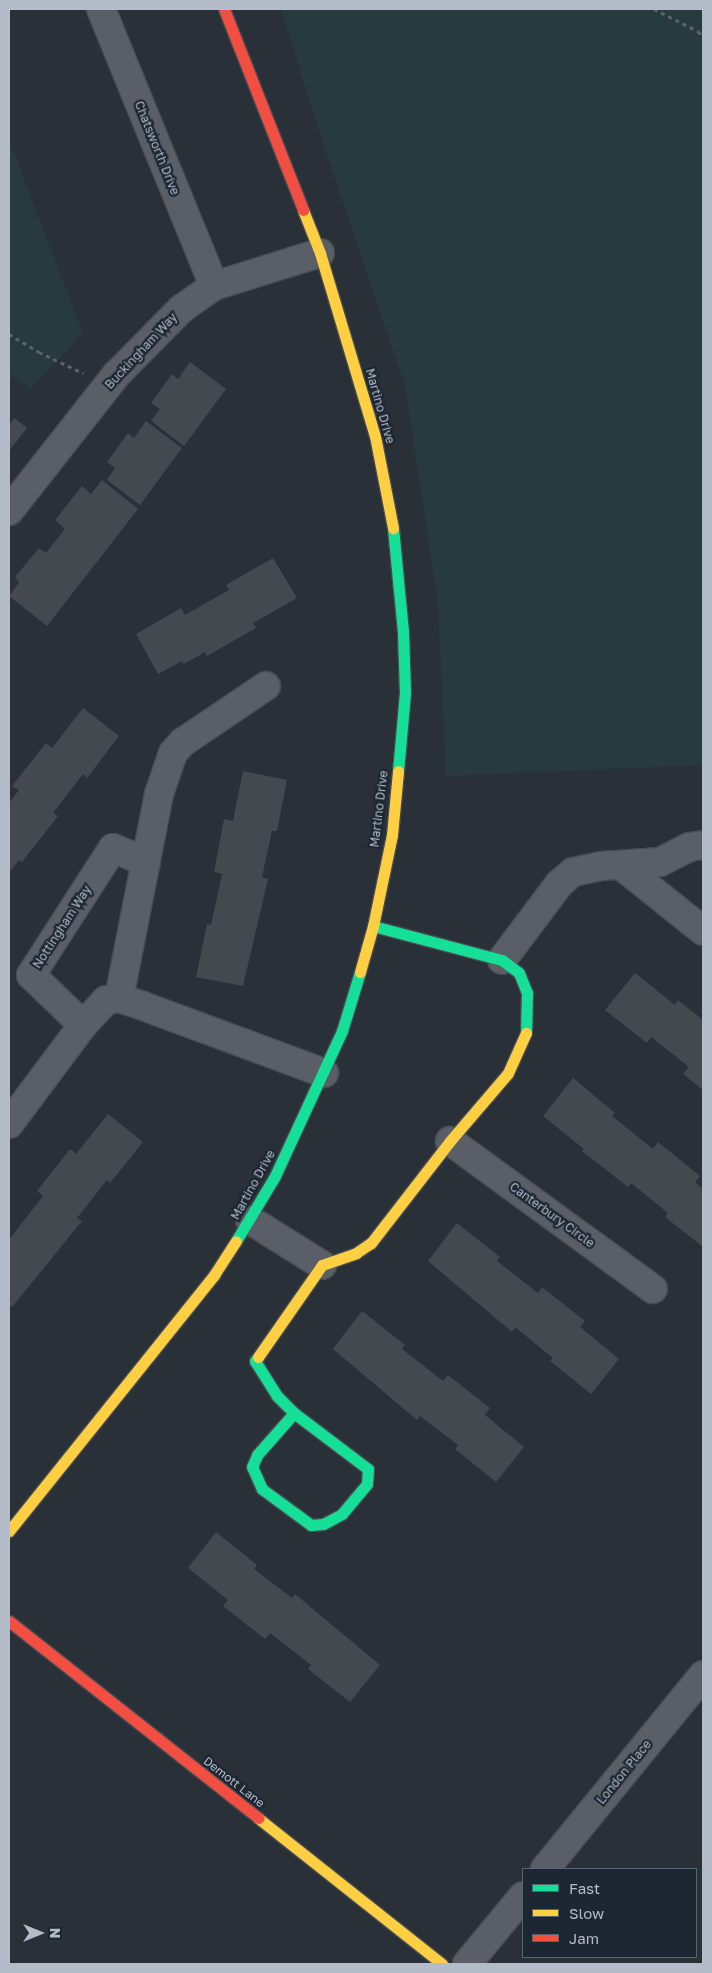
<!DOCTYPE html>
<style>
body{margin:0}
#map{position:relative;width:712px;height:1973px;overflow:hidden;background:#2a3038;font-family:"Golos Text",sans-serif}
div>[style]{position:absolute}
[style*='--x']{left:calc(var(--x)*1px);top:calc(var(--y)*1px);width:calc(var(--w)*1px);rotate:calc(var(--a)*1deg)}
.green>*{inset:0;background:#273a3e}
.building>*{inset:0;background:#444950}
.path>*{height:3px;margin-top:-1.5px;transform-origin:0;background:repeating-linear-gradient(90deg,#5d636a 0 4px,transparent 0 8px)}
.roads{filter:drop-shadow(1px 0 #484c53) drop-shadow(-1px 0 #484c53) drop-shadow(0 1px #484c53) drop-shadow(0 -1px #484c53)}
.street>*{height:28px;margin:-14px;padding:0 14px;transform-origin:14px;border-radius:14px;background:#5a5e66}
.fast>*{height:11px;margin:-5.5px;padding:0 5.5px;transform-origin:5.5px;border-radius:5.5px;background:#16e098}
.slow>*{height:11px;margin:-5.5px;padding:0 5.5px;transform-origin:5.5px;border-radius:5.5px;background:#ffcf43}
.jam>*{height:11px;margin:-5.5px;padding:0 5.5px;transform-origin:5.5px;border-radius:5.5px;background:#f24e42}
span{translate:-50% -50%;white-space:nowrap;text-align:center;line-height:1.15;-webkit-text-stroke:4.5px #1d2633;paint-order:stroke}
.street-label{font-size:12px;color:#b4bcc9}
.frame{position:absolute;inset:0;border:10px solid #b4bcc9;pointer-events:none}
.legend{position:absolute;left:522px;top:1868px;width:175px;height:90px;box-sizing:border-box;background:#1d2633;border:1px solid #59626f;margin:0;padding:6px 9px;list-style:none;font-size:15px;color:#b4bcc9}
.legend li{display:flex;align-items:center;gap:10px;height:25px}
.legend b{width:25px;border:1px solid #59626f}
.north{position:absolute;left:15px;top:1908px;width:50px;height:50px;-webkit-text-stroke:4px #1d2633;paint-order:stroke;rotate:90deg;font-size:14px;font-weight:700;line-height:20px;text-align:center;color:#b4bcc9}
.north::after{content:'';display:block;margin:auto;width:18px;height:22px;background:#b4bcc9;clip-path:polygon(50% 0,100% 100%,50% 72%,0 100%)}
</style>
<div id="map">
<div class="green">
<div style="clip-path:polygon(281px 9px,703px 9px,703px 765px,446px 776px,438px 604px,405px 385px,325px 150px)"></div>
<div style="clip-path:polygon(9px 140px,83px 333px,31px 388px,9px 374px)"></div>
</div>
<div class="building">
<div style="clip-path:polygon(190px 362px,226px 389px,184px 446px,151px 421px,160px 409px,151px 403px,172px 374px,178px 379px)"></div>
<div style="clip-path:polygon(14px 418px,27px 428px,9px 451px,9px 425px)"></div>
<div style="clip-path:polygon(146px 421px,182px 448px,140px 505px,107px 480px,115px 468px,107px 462px,128px 433px,134px 438px)"></div>
<div style="clip-path:polygon(102px 480px,138px 509px,47px 626px,9px 596px,19px 583px,15px 577px,39px 548px,46px 553px,65px 529px,55px 520px,82px 486px,91px 494px)"></div>
<div style="clip-path:polygon(273px 558px,297px 598px,253px 623px,256px 628px,207px 656px,205px 652px,184px 664px,182px 661px,158px 674px,136px 634px,181px 608px,185px 615px,229px 590px,226px 585px)"></div>
<div style="clip-path:polygon(83px 708px,119px 736px,87px 778px,83px 774px,53px 813px,58px 816px,22px 862px,19px 860px,9px 873px,9px 803px,19px 790px,12px 786px,46px 743px,52px 748px)"></div>
<div style="clip-path:polygon(243px 771px,287px 780px,277px 831px,272px 831px,262px 877px,268px 879px,243px 986px,196px 977px,207px 924px,211px 925px,222px 874px,214px 872px,224px 819px,233px 821px)"></div>
<div style="clip-path:polygon(635px 973px,675px 1005px,678px 1000px,703px 1020px,703px 1090px,683px 1074px,689px 1067px,651px 1037px,647px 1043px,605px 1010px)"></div>
<div style="clip-path:polygon(573px 1078px,615px 1113px,612px 1116px,653px 1149px,658px 1142px,700px 1176px,695px 1182px,703px 1189px,703px 1247px,665px 1217px,668px 1213px,631px 1183px,628px 1187px,582px 1151px,584px 1149px,543px 1116px)"></div>
<div style="clip-path:polygon(108px 1114px,143px 1142px,110px 1183px,107px 1180px,77px 1218px,82px 1221px,12px 1307px,9px 1305px,9px 1236px,11px 1237px,43px 1196px,37px 1191px,70px 1149px,76px 1154px)"></div>
<div style="clip-path:polygon(457px 1223px,500px 1257px,497px 1261px,538px 1293px,542px 1287px,585px 1321px,580px 1327px,619px 1359px,591px 1394px,550px 1361px,553px 1358px,515px 1327px,512px 1332px,428px 1261px)"></div>
<div style="clip-path:polygon(362px 1311px,405px 1345px,402px 1349px,443px 1381px,448px 1375px,490px 1408px,485px 1415px,524px 1447px,496px 1482px,455px 1449px,458px 1445px,420px 1416px,417px 1420px,333px 1349px)"></div>
<div style="clip-path:polygon(216px 1532px,257px 1565px,254px 1569px,292px 1598px,295px 1594px,380px 1665px,350px 1702px,308px 1669px,311px 1665px,270px 1633px,265px 1639px,223px 1606px,228px 1600px,188px 1568px)"></div>
</div>
<div class="path">
<div style="--x:654;--y:9;--w:49;--a:26.6"></div>
<div style="--x:698;--y:31;--w:8;--a:50"></div>
<div style="--x:9;--y:334;--w:35;--a:31"></div>
<div style="--x:39;--y:352;--w:49;--a:25.5"></div>
</div>
<div class="roads">
<div class="street">
<div style="--x:101;--y:9;--w:299;--a:67.8"></div>
<div style="--x:9;--y:511;--w:174;--a:-51.8"></div>
<div style="--x:117;--y:374;--w:91;--a:-45.4"></div>
<div style="--x:181;--y:309;--w:40;--a:-34.9"></div>
<div style="--x:214;--y:286;--w:111;--a:-17.3"></div>
<div style="--x:622;--y:866;--w:104;--a:38.7"></div>
<div style="--x:502;--y:960;--w:95;--a:-53.1"></div>
<div style="--x:559;--y:884;--w:18;--a:-41"></div>
<div style="--x:573;--y:872;--w:29;--a:-12"></div>
<div style="--x:601;--y:866;--w:59;--a:-3.9"></div>
<div style="--x:660;--y:862;--w:33;--a:-27"></div>
<div style="--x:689;--y:847;--w:14;--a:-8"></div>
<div style="--x:119;--y:998;--w:208;--a:-78.9"></div>
<div style="--x:159;--y:794;--w:43;--a:-71.1"></div>
<div style="--x:173;--y:753;--w:15;--a:-48"></div>
<div style="--x:183;--y:742;--w:100;--a:-34"></div>
<div style="--x:83;--y:1025;--w:72;--a:-136.1"></div>
<div style="--x:31;--y:975;--w:151;--a:-57.2"></div>
<div style="--x:113;--y:848;--w:36;--a:23"></div>
<div style="--x:9;--y:1124;--w:124;--a:-53.2"></div>
<div style="--x:83;--y:1025;--w:34;--a:-47"></div>
<div style="--x:106;--y:1000;--w:13;--a:-9"></div>
<div style="--x:119;--y:998;--w:25;--a:18"></div>
<div style="--x:143;--y:1006;--w:193;--a:20.3"></div>
<div style="--x:450;--y:1141;--w:251;--a:36.1"></div>
<div style="--x:250;--y:1220;--w:85;--a:32"></div>
<div style="--x:545;--y:1869;--w:250;--a:-50.8"></div>
<div style="--x:467;--y:1964;--w:88;--a:-50.5"></div>
</div>
<div class="fast">
<div style="--x:393;--y:528;--w:104;--a:84.5"></div>
<div style="--x:403;--y:632;--w:61;--a:88.1"></div>
<div style="--x:405;--y:693;--w:78;--a:95.1"></div>
<div style="--x:373;--y:926;--w:133;--a:14.8"></div>
<div style="--x:502;--y:960;--w:21;--a:37"></div>
<div style="--x:519;--y:973;--w:22;--a:68"></div>
<div style="--x:527;--y:993;--w:40;--a:91.4"></div>
<div style="--x:236;--y:1241;--w:76;--a:-59"></div>
<div style="--x:275;--y:1176;--w:160;--a:-65.2"></div>
<div style="--x:342;--y:1031;--w:62;--a:-73"></div>
<div style="--x:258;--y:1357;--w:5;--a:127"></div>
<div style="--x:255;--y:1361;--w:41;--a:57.8"></div>
<div style="--x:277;--y:1396;--w:24;--a:45"></div>
<div style="--x:294;--y:1413;--w:93;--a:37.1"></div>
<div style="--x:368;--y:1469;--w:15;--a:94"></div>
<div style="--x:367;--y:1484;--w:39;--a:130"></div>
<div style="--x:342;--y:1514;--w:21;--a:152"></div>
<div style="--x:323;--y:1524;--w:12;--a:175"></div>
<div style="--x:311;--y:1525;--w:61;--a:-143.7"></div>
<div style="--x:262;--y:1489;--w:24;--a:-114"></div>
<div style="--x:252;--y:1467;--w:13;--a:-67"></div>
<div style="--x:257;--y:1455;--w:56;--a:-48.6"></div>
</div>
<div class="slow">
<div style="--x:303;--y:210;--w:46;--a:68.4"></div>
<div style="--x:320;--y:253;--w:191;--a:73.3"></div>
<div style="--x:375;--y:436;--w:94;--a:78.9"></div>
<div style="--x:360;--y:972;--w:48;--a:-74.2"></div>
<div style="--x:373;--y:926;--w:93;--a:-78.2"></div>
<div style="--x:392;--y:835;--w:64;--a:-84.6"></div>
<div style="--x:258;--y:1357;--w:112;--a:-55.2"></div>
<div style="--x:322;--y:1265;--w:36;--a:-19"></div>
<div style="--x:356;--y:1253;--w:18;--a:-34"></div>
<div style="--x:371;--y:1243;--w:129;--a:-52.2"></div>
<div style="--x:450;--y:1141;--w:89;--a:-49.5"></div>
<div style="--x:508;--y:1073;--w:44;--a:-65.8"></div>
<div style="--x:9;--y:1531;--w:328;--a:-51.3"></div>
<div style="--x:214;--y:1275;--w:40;--a:-57.1"></div>
<div style="--x:258;--y:1818;--w:235;--a:38.4"></div>
</div>
<div class="jam">
<div style="--x:224;--y:9;--w:216;--a:68.5"></div>
<div style="--x:9;--y:1621;--w:318;--a:38.3"></div>
</div>
</div>
<div class="street-label">
<span style="left:157px;top:148px;rotate:68deg">Chatsworth Drive</span>
<span style="left:141px;top:351px;rotate:-47deg">Buckingham Way</span>
<span style="left:380px;top:406px;rotate:74deg">Martino Drive</span>
<span style="left:379px;top:809px;rotate:-83deg">Martino Drive</span>
<span style="left:62px;top:927px;rotate:-57deg">Nottingham Way</span>
<span style="left:253px;top:1185px;rotate:-61deg">Martino Drive</span>
<span style="left:552px;top:1215px;rotate:36deg">Canterbury Circle</span>
<span style="left:624px;top:1772px;rotate:-51deg">London Place</span>
<span style="left:234px;top:1782px;rotate:38deg">Demott Lane</span>
</div>
<div class="frame"></div>
<ul class="legend">
<li><b style="height:6px;background:#16e098"></b>Fast</li>
<li><b style="height:6px;background:#ffcf43"></b>Slow</li>
<li><b style="height:6px;background:#f24e42"></b>Jam</li>
</ul>
<div class="north">N</div>
</div>
